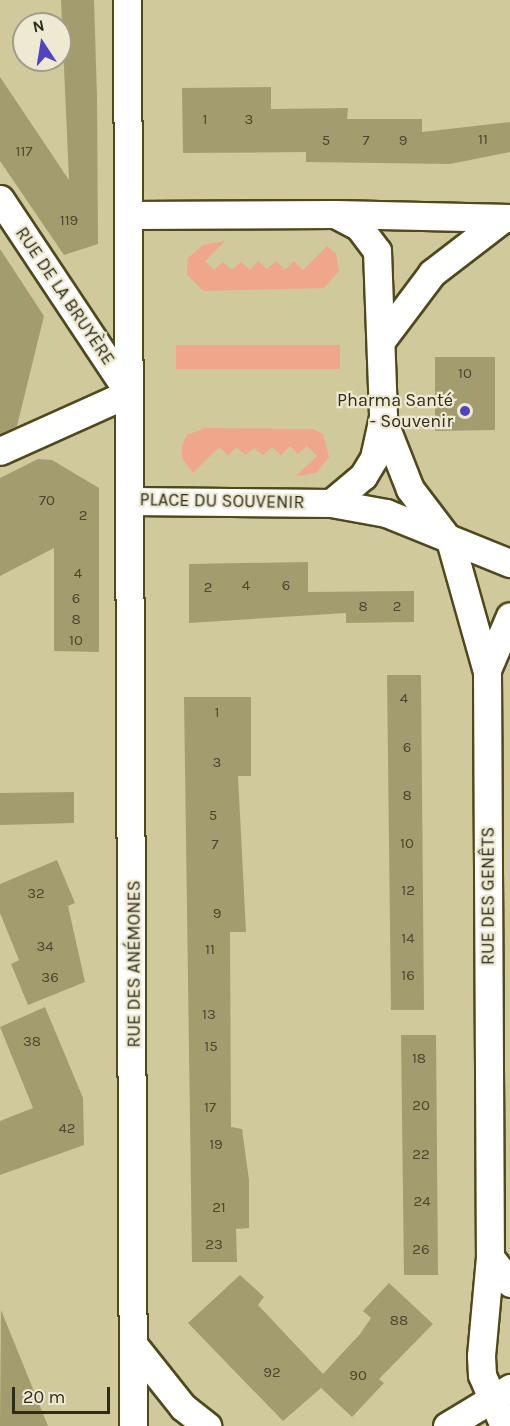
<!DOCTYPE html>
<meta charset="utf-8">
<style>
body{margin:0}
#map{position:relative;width:510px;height:1426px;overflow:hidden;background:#d0c99b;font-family:Karla,sans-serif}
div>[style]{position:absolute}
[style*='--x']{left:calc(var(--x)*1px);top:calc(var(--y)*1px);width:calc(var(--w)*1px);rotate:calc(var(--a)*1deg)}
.green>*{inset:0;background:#f0a68b}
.building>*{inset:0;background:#a39c6f}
.roads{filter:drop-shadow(2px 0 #50491e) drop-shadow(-2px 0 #50491e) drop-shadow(0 2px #50491e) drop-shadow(0 -2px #50491e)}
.minor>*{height:27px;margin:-13.5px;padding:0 13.5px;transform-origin:13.5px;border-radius:13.5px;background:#fff}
.dots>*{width:16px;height:16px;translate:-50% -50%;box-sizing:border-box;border:3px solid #ede9d2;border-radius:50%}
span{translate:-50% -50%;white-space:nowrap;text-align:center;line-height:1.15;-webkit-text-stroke:4.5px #ede9d2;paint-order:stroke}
.number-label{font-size:15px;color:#4b472e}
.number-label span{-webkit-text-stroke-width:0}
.street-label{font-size:18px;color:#2e2b18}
.poi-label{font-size:18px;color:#2e2b18}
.right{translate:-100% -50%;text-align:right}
.north{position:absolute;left:12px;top:12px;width:60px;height:60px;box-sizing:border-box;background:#ede9d2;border:2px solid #a19d88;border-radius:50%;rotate:348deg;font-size:16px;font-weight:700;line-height:24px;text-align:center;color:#2e2b18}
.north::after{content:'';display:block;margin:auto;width:21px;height:27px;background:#4f46bd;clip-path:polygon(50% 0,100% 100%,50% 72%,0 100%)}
.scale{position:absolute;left:12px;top:1387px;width:98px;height:27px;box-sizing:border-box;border:3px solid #2e2b18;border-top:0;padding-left:8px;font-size:18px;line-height:21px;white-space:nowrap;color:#2e2b18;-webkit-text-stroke:4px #ede9d2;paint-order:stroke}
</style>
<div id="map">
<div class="green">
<div style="clip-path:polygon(225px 241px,205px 261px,214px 270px,223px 262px,232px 270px,241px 262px,250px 270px,258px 261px,267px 269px,276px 261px,285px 270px,294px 261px,303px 270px,327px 246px,336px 254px,339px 271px,324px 288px,204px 291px,187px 275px,188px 258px,203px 245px)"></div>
<div style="clip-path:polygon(176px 345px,340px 345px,340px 369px,176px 369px)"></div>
<div style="clip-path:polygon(205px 428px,313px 429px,323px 434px,329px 457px,316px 473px,296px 476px,317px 456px,307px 446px,298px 454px,290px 446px,281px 455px,272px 447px,263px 455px,254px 448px,245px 455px,237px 447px,228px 455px,219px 447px,193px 473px,182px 458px,182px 446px,187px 435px)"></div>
</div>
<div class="building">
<div style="clip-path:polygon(61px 0,94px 0,97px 97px,98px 244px,64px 255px,0 161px,0 77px,69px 180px)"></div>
<div style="clip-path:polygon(271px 87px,271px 109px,348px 108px,347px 119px,422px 119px,422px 132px,510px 122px,510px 152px,450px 164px,306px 162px,306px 152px,183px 153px,182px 88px)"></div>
<div style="clip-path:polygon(0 249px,44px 316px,17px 426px,0 434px)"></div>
<div style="clip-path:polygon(435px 357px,495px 357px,495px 430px,435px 431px)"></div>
<div style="clip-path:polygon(38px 459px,52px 460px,99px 488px,99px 652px,54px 651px,54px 548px,0 576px,0 478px)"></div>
<div style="clip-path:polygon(308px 562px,308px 592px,414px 591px,414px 622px,346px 623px,346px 613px,189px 623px,189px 564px)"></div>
<div style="clip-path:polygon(387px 675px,421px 675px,424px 1010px,391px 1010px)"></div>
<div style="clip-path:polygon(184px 697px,251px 697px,251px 776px,238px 776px,246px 932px,230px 932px,231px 1127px,242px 1129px,249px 1180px,249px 1228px,236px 1229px,237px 1262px,192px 1262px)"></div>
<div style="clip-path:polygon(74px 792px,74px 823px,0 825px,0 793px)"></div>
<div style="clip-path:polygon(57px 860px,75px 903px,68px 906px,85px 982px,28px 1005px,11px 964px,19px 960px,0 913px,0 884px)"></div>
<div style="clip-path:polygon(45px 1007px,83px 1098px,84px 1145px,0 1175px,0 1121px,33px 1108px,0 1027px)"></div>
<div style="clip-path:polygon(401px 1035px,436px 1035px,438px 1275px,404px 1275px)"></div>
<div style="clip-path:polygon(240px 1275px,264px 1297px,258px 1305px,323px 1374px,360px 1334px,371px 1318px,363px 1311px,389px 1283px,433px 1324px,379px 1379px,384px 1383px,352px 1417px,321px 1388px,283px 1421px,188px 1323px)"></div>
<div style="clip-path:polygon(1px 1310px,48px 1426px,0 1426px)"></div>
</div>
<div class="roads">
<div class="minor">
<div style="--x:127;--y:0;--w:1426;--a:89.76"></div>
<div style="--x:0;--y:199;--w:233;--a:56.4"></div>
<div style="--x:129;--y:393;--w:141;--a:155.8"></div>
<div style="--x:336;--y:214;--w:174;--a:1.3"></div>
<div style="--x:129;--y:215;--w:206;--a:-0.3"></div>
<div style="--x:335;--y:214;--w:27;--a:28"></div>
<div style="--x:359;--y:227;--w:30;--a:53"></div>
<div style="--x:377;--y:251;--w:166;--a:87.9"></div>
<div style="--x:383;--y:417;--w:42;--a:102.4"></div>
<div style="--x:374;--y:458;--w:21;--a:121"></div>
<div style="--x:363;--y:476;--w:42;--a:139.8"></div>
<div style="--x:331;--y:503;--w:200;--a:-179.4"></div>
<div style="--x:381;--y:341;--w:85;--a:-53.1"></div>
<div style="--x:432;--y:273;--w:87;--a:-37.5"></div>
<div style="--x:384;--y:423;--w:71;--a:68.5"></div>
<div style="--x:410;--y:489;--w:58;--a:52.7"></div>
<div style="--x:331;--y:503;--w:56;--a:10.3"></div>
<div style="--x:386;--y:513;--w:134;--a:22"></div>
<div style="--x:450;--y:540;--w:137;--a:74.3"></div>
<div style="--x:487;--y:672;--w:585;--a:89.71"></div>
<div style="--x:490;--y:1257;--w:99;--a:95.2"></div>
<div style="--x:481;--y:1356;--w:19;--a:87"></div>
<div style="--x:482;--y:1375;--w:56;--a:66.7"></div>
<div style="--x:489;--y:665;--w:53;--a:-66.8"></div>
<div style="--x:490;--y:1257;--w:33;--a:52"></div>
<div style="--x:136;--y:1348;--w:75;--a:51.5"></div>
<div style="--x:183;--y:1407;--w:31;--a:38"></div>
<div style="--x:447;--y:1426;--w:74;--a:-31.1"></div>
</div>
</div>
<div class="dots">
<div style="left:465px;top:411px;background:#4f46bd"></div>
</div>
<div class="number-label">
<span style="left:205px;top:120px">1</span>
<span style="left:249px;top:120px">3</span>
<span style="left:483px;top:140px">11</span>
<span style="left:326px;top:141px">5</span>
<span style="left:366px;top:141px">7</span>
<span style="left:403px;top:141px">9</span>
<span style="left:24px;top:152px">117</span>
<span style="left:69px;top:221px">119</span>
<span style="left:465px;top:374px">10</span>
<span style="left:47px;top:501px">70</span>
<span style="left:83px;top:516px">2</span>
<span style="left:78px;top:574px">4</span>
<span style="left:246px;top:586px">4</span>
<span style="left:286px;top:586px">6</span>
<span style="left:208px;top:588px">2</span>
<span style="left:76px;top:599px">6</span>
<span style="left:363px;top:607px">8</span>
<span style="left:397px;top:607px">2</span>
<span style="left:76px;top:620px">8</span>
<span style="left:76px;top:641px">10</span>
<span style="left:404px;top:699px">4</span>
<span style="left:217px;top:713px">1</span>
<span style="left:407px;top:748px">6</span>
<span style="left:217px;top:763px">3</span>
<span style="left:407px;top:796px">8</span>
<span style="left:213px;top:816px">5</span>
<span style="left:407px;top:844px">10</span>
<span style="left:215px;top:845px">7</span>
<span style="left:408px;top:891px">12</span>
<span style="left:36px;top:894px">32</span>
<span style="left:217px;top:914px">9</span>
<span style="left:408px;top:939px">14</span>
<span style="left:45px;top:947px">34</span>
<span style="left:210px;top:950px">11</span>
<span style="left:408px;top:976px">16</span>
<span style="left:50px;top:978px">36</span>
<span style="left:209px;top:1015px">13</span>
<span style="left:32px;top:1042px">38</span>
<span style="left:211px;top:1047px">15</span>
<span style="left:419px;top:1059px">18</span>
<span style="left:421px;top:1106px">20</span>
<span style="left:210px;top:1108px">17</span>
<span style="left:67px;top:1129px">42</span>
<span style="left:216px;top:1145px">19</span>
<span style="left:421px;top:1155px">22</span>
<span style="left:422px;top:1202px">24</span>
<span style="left:219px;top:1208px">21</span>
<span style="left:214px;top:1245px">23</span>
<span style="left:421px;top:1250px">26</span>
<span style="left:399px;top:1321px">88</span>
<span style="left:272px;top:1373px">92</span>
<span style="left:358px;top:1376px">90</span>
</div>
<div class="street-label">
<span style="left:65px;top:296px;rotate:56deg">RUE DE LA BRUYÈRE</span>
<span style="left:222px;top:501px;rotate:1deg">PLACE DU SOUVENIR</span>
<span style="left:488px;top:896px;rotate:-90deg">RUE DES GENÊTS</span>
<span style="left:134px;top:964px;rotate:-90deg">RUE DES ANÉMONES</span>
</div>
<div class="poi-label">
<span class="right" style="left:453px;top:411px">Pharma Santé<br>- Souvenir</span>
</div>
<div class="north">N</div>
<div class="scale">20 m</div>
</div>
